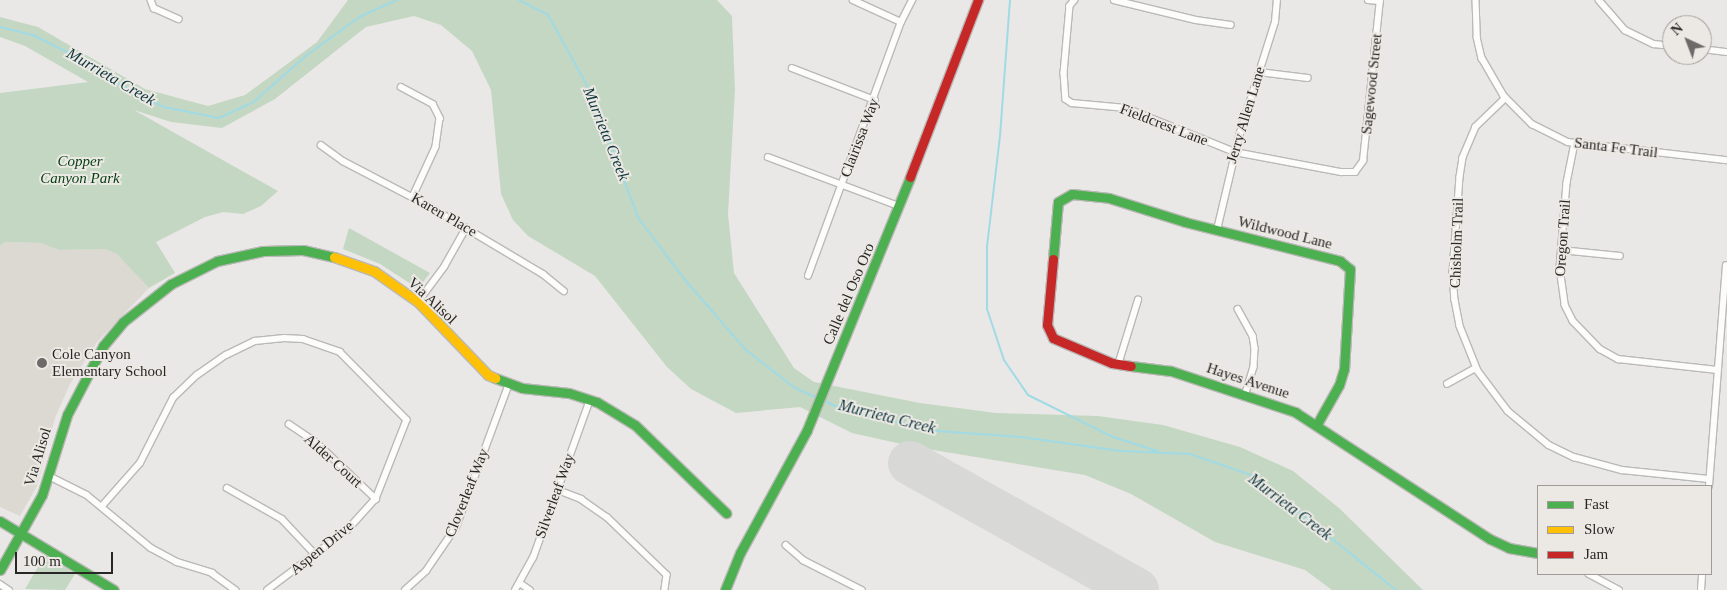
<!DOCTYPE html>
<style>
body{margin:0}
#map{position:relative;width:1727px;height:590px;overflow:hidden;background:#eae8e6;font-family:Georgia,serif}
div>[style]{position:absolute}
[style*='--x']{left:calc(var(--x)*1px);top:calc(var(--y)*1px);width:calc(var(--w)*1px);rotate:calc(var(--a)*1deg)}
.built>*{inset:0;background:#dcd9d2}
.green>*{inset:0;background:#c4d7c3}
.stream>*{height:2px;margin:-1px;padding:0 1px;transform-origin:1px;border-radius:1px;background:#a0dae5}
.runway>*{height:44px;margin:-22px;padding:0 22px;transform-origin:22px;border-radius:22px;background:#d8d8d6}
.roads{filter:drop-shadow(1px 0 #bab9b7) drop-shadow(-1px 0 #bab9b7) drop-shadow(0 1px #bab9b7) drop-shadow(0 -1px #bab9b7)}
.street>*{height:5.5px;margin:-2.75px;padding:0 2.75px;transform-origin:2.75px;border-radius:2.75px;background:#fcfcfb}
.fast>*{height:9px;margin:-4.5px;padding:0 4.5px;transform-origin:4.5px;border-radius:4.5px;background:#4caf50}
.slow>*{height:9px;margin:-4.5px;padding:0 4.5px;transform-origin:4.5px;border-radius:4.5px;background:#ffc107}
.jam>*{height:9px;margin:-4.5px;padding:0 4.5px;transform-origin:4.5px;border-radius:4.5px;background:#c62828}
.dots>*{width:14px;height:14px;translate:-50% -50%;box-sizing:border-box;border:2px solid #ece9e4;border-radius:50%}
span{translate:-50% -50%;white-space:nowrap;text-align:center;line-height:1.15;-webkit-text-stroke:4px #ece9e4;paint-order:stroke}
.street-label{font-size:15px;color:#282725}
.park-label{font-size:15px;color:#023d11;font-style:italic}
.poi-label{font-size:15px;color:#282725}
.left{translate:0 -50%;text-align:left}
.water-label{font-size:16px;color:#0f373e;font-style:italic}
.legend{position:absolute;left:1537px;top:485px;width:175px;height:90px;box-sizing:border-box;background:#ece9e4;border:1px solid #9e9b98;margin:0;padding:6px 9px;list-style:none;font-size:15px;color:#282725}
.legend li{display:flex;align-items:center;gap:10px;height:25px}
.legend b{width:25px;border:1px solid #9e9b98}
.north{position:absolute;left:1662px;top:15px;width:50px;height:50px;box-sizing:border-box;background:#ece9e4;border:1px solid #9e9b98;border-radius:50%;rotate:317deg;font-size:14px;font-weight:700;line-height:20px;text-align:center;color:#282725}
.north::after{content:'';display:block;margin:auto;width:18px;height:22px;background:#6c6b69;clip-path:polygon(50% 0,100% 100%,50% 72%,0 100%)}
.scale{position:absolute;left:15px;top:552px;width:98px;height:22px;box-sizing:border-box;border:2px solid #282725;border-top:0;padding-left:6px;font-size:15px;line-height:18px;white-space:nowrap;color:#282725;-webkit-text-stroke:4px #ece9e4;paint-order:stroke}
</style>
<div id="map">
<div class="built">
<div style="clip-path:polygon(5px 242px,40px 243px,59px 250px,105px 249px,117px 253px,149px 288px,97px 342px,70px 384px,55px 418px,37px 486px,20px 516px,0 507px,0 246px)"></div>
</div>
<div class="green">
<div style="clip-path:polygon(348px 0,717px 0,732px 16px,735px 90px,728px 214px,734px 273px,794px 368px,814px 382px,920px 403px,996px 413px,1098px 416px,1163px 425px,1240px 447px,1293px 471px,1339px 508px,1423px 590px,1332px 590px,1305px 570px,1215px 542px,1131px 494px,1085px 475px,915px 447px,852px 433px,800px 407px,736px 413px,691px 389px,667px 367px,595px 276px,528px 236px,513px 220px,501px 194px,491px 90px,472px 51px,441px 25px,414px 16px,366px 27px,275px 99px,222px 128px,171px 122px,134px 110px,278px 191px,261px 206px,243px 214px,223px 212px,205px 217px,156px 242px,175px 273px,149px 288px,117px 254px,105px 249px,59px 250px,40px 243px,5px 242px,0 246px,0 93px,88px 82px,25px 46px,0 37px,0 17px,38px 27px,145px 89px,208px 106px,245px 95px,317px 42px)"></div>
<div style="clip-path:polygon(349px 228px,430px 273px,420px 286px,414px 286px,380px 264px,343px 249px)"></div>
<div style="clip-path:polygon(45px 555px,75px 574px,65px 590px,25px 589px)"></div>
</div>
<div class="stream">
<div style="--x:519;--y:0;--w:33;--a:27"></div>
<div style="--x:548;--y:15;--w:82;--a:60.9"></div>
<div style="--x:588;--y:87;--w:142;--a:68.9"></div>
<div style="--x:639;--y:219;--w:76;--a:53"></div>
<div style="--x:685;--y:280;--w:93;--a:48.9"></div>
<div style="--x:746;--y:350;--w:62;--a:37.8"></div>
<div style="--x:795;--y:388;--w:24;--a:24"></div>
<div style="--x:1010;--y:0;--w:136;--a:94.2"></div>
<div style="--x:1000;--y:136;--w:112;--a:96.7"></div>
<div style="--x:987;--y:247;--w:62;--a:90"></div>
<div style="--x:987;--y:309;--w:54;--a:71.6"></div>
<div style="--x:1004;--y:360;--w:42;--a:55.6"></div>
<div style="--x:1028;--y:395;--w:95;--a:26.3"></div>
<div style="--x:1113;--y:437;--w:46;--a:17.7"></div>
<div style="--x:0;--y:27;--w:34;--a:14"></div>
<div style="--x:33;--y:35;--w:47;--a:26.6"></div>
<div style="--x:75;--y:56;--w:51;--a:33.1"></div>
<div style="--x:118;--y:84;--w:51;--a:26.6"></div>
<div style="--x:164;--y:107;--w:56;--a:11.3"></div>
<div style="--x:219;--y:118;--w:40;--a:-25"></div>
<div style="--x:255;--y:101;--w:69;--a:-41.5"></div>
<div style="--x:307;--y:55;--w:67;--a:-35.8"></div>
<div style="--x:361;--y:16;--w:39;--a:-24"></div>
<div style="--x:822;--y:400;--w:27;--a:24"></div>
<div style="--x:847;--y:411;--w:92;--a:12.5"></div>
<div style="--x:937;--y:431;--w:84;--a:4.1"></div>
<div style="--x:1021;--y:437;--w:101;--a:8"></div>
<div style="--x:1121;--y:451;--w:69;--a:2.5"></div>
<div style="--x:1190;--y:454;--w:68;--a:19"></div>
<div style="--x:1254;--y:476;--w:182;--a:38.8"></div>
</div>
<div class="runway">
<div style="--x:910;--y:463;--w:260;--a:29.2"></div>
</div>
<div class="roads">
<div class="street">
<div style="--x:151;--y:0;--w:9;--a:69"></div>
<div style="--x:154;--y:8;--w:27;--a:24"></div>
<div style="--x:853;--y:0;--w:53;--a:24.6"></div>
<div style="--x:1075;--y:0;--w:8;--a:130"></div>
<div style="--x:1070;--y:6;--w:67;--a:95.1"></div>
<div style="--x:1064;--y:73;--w:26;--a:86"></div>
<div style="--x:1066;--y:99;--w:7;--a:34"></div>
<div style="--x:1072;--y:103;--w:54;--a:5.3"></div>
<div style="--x:1126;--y:108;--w:118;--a:22"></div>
<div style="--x:1235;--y:152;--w:108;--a:10.7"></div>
<div style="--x:1341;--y:172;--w:14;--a:0"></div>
<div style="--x:1355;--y:172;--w:14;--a:-54"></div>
<div style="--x:1363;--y:161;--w:162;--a:-84"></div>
<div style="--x:1114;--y:0;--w:84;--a:13.7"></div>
<div style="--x:1196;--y:20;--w:35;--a:8"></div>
<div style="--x:1368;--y:0;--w:12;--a:5"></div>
<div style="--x:1476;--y:0;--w:37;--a:88"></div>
<div style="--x:1477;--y:37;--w:22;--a:77"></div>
<div style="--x:1482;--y:58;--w:44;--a:59.9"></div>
<div style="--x:1504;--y:96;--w:40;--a:45"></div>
<div style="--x:1532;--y:124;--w:40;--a:26.6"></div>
<div style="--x:1568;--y:142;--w:160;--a:6.5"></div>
<div style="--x:1599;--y:0;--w:40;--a:49"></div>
<div style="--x:1625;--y:30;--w:32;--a:26"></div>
<div style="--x:1654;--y:44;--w:18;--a:6"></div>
<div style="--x:1702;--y:49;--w:25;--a:7"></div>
<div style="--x:792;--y:68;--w:89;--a:21.1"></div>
<div style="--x:1259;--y:72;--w:49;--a:7"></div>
<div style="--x:401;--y:87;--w:36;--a:28"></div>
<div style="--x:433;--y:104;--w:16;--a:63"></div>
<div style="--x:440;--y:118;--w:29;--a:98"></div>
<div style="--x:436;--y:147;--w:55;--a:114.7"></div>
<div style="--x:1506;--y:98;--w:42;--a:136"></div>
<div style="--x:1476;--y:127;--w:34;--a:113"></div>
<div style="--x:1463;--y:158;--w:19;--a:99"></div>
<div style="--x:1460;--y:177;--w:96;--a:94.2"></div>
<div style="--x:1453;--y:273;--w:27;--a:86"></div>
<div style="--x:1455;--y:300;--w:26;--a:79"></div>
<div style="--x:1460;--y:326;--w:48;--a:68.2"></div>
<div style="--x:1478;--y:371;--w:50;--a:53.1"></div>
<div style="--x:1508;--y:411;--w:53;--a:39.7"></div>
<div style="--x:1549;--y:445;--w:28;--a:26"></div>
<div style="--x:1574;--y:457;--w:50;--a:15.2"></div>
<div style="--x:1622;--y:470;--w:87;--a:5.9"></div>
<div style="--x:1575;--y:143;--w:41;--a:101.3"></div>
<div style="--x:1567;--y:183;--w:85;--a:94.7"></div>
<div style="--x:1560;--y:268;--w:37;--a:82"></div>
<div style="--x:1565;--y:305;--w:18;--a:63"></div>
<div style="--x:1573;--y:321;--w:39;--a:46"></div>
<div style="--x:1600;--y:349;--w:21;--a:29"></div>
<div style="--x:1618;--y:359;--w:100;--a:6.3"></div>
<div style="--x:321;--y:145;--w:27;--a:36"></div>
<div style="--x:343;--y:161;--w:97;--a:27.6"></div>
<div style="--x:429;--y:206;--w:133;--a:30.8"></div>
<div style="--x:543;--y:274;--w:27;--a:39"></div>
<div style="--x:768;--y:157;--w:140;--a:20.5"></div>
<div style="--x:1217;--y:230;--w:100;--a:-76.7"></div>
<div style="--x:1240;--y:133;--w:116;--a:-72.5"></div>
<div style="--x:1275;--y:22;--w:22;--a:-85"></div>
<div style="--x:1561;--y:250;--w:59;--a:5.8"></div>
<div style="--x:808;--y:276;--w:270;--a:-69.9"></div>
<div style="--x:901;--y:22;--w:25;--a:-63"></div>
<div style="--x:418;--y:302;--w:44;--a:-53.4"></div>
<div style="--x:444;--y:267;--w:45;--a:-60.6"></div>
<div style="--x:1238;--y:309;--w:31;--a:61"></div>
<div style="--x:1253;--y:336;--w:12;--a:81"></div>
<div style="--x:1255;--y:348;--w:19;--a:93"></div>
<div style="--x:1254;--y:367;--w:30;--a:107"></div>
<div style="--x:1118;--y:365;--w:68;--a:-72.9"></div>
<div style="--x:1447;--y:384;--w:33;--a:-29"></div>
<div style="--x:289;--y:424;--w:32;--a:34"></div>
<div style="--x:316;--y:442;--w:83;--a:43.5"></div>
<div style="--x:49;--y:476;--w:42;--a:26.6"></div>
<div style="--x:87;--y:495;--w:83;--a:39.6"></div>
<div style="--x:151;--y:548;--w:30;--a:28"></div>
<div style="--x:177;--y:562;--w:37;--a:17"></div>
<div style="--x:212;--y:573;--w:29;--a:36"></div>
<div style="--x:1709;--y:486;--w:221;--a:-85.6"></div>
<div style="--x:227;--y:488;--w:63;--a:29.4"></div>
<div style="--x:282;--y:519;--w:48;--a:46.7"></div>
<div style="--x:558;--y:490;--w:25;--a:21"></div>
<div style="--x:581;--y:499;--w:32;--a:35"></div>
<div style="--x:607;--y:517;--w:83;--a:44"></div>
<div style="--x:667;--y:575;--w:15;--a:98"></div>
<div style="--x:102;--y:506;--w:57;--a:-48.5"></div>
<div style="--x:140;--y:463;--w:73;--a:-63.1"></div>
<div style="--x:173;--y:398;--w:33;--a:-44"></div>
<div style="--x:197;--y:375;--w:35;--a:-35"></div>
<div style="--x:226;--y:355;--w:32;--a:-26"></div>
<div style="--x:255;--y:341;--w:29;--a:-6"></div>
<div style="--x:284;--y:338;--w:19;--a:3"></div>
<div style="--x:303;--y:339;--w:39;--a:19"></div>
<div style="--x:340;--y:352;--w:95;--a:45.4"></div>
<div style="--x:407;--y:420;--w:85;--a:111.4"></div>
<div style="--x:376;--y:499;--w:42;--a:132.1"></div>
<div style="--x:348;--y:530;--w:100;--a:143.1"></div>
<div style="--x:786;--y:545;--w:23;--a:41"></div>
<div style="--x:803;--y:560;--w:66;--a:27"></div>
<div style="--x:1589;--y:574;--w:34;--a:28"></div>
<div style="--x:520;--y:583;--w:12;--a:35"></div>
<div style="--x:0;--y:584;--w:11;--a:34"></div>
<div style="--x:405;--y:590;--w:28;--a:-42"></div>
<div style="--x:426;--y:571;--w:53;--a:-55.7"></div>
<div style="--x:456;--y:527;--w:153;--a:-69.7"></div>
<div style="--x:515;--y:590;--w:37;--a:-61"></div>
<div style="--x:533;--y:558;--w:168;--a:-70.2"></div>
<div style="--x:1701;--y:590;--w:16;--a:-86"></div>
</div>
<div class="fast">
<div style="--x:1053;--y:259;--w:57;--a:-85"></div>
<div style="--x:1058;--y:202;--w:16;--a:-30"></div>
<div style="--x:1072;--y:194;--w:37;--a:6"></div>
<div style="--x:1109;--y:198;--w:80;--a:17.5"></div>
<div style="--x:1185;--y:222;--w:160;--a:14.1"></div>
<div style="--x:1340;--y:261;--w:13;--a:39"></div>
<div style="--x:1350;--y:269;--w:100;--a:93.4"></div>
<div style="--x:1344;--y:369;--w:17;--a:107"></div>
<div style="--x:1339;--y:385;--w:45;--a:119.4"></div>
<div style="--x:1131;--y:366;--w:40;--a:7.1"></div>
<div style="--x:1171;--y:371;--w:131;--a:18.3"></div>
<div style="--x:1295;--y:412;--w:233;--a:33.1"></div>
<div style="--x:1490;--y:539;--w:21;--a:25"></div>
<div style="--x:1509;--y:548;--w:29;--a:10"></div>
<div style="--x:495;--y:378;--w:29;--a:20"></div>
<div style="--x:522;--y:388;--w:47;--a:6.1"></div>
<div style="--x:569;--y:393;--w:29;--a:18"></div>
<div style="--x:597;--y:402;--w:44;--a:31.2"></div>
<div style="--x:635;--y:425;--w:127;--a:44"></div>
<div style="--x:0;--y:521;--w:133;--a:31.2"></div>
<div style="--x:0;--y:570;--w:86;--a:-60.8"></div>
<div style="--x:42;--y:495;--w:84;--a:-72.6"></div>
<div style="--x:67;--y:415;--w:78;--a:-62.4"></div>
<div style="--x:103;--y:346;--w:31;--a:-50"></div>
<div style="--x:123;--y:322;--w:61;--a:-38.4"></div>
<div style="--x:171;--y:284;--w:51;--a:-26.6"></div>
<div style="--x:217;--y:261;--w:47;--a:-12.3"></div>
<div style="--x:263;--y:251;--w:40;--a:-1.4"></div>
<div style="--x:303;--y:250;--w:32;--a:13"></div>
<div style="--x:725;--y:590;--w:40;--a:-68"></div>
<div style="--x:740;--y:553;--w:140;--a:-61.4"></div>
<div style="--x:807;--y:430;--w:273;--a:-67.8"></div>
</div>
<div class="slow">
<div style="--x:334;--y:257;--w:42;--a:19.3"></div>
<div style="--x:374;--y:271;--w:54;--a:35.2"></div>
<div style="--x:418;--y:302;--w:101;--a:46.2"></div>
<div style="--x:488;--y:375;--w:8;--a:23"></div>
</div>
<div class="jam">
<div style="--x:910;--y:177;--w:190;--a:-69"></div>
<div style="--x:1053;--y:259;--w:66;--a:95.2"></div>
<div style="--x:1047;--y:325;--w:14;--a:65"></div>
<div style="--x:1053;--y:338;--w:64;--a:23"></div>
<div style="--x:1112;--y:363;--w:19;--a:9"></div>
</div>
</div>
<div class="dots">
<div style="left:42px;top:363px;background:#6c6b69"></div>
</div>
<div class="street-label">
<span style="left:1372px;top:84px;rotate:-84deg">Sagewood Street</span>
<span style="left:1246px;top:115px;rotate:-73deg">Jerry Allen Lane</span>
<span style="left:1164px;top:125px;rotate:21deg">Fieldcrest Lane</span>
<span style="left:860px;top:138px;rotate:-69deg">Clairissa Way</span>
<span style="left:1616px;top:148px;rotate:7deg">Santa Fe Trail</span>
<span style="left:444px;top:215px;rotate:30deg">Karen Place</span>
<span style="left:1285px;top:233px;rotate:14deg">Wildwood Lane</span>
<span style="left:1563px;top:238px;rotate:-86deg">Oregon Trail</span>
<span style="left:1457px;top:243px;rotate:-88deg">Chisholm Trail</span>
<span style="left:849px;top:294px;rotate:-67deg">Calle del Oso Oro</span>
<span style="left:432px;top:301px;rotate:43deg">Via Alisol</span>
<span style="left:1248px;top:381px;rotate:18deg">Hayes Avenue</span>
<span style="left:38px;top:457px;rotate:-73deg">Via Alisol</span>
<span style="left:333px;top:461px;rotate:42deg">Alder Court</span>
<span style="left:467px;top:493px;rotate:-68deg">Cloverleaf Way</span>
<span style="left:555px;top:496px;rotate:-70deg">Silverleaf Way</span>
<span style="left:322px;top:548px;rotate:-39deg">Aspen Drive</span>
</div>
<div class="park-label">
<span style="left:80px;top:170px">Copper<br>Canyon Park</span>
</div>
<div class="poi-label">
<span class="left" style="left:52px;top:363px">Cole Canyon<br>Elementary School</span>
</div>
<div class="water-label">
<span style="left:111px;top:77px;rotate:30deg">Murrieta Creek</span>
<span style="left:606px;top:134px;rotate:68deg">Murrieta Creek</span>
<span style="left:887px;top:417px;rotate:14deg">Murrieta Creek</span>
<span style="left:1290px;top:507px;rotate:37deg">Murrieta Creek</span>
</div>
<ul class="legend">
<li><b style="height:6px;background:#4caf50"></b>Fast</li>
<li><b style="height:6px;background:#ffc107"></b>Slow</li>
<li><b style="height:6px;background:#c62828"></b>Jam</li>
</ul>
<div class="north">N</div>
<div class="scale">100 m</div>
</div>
